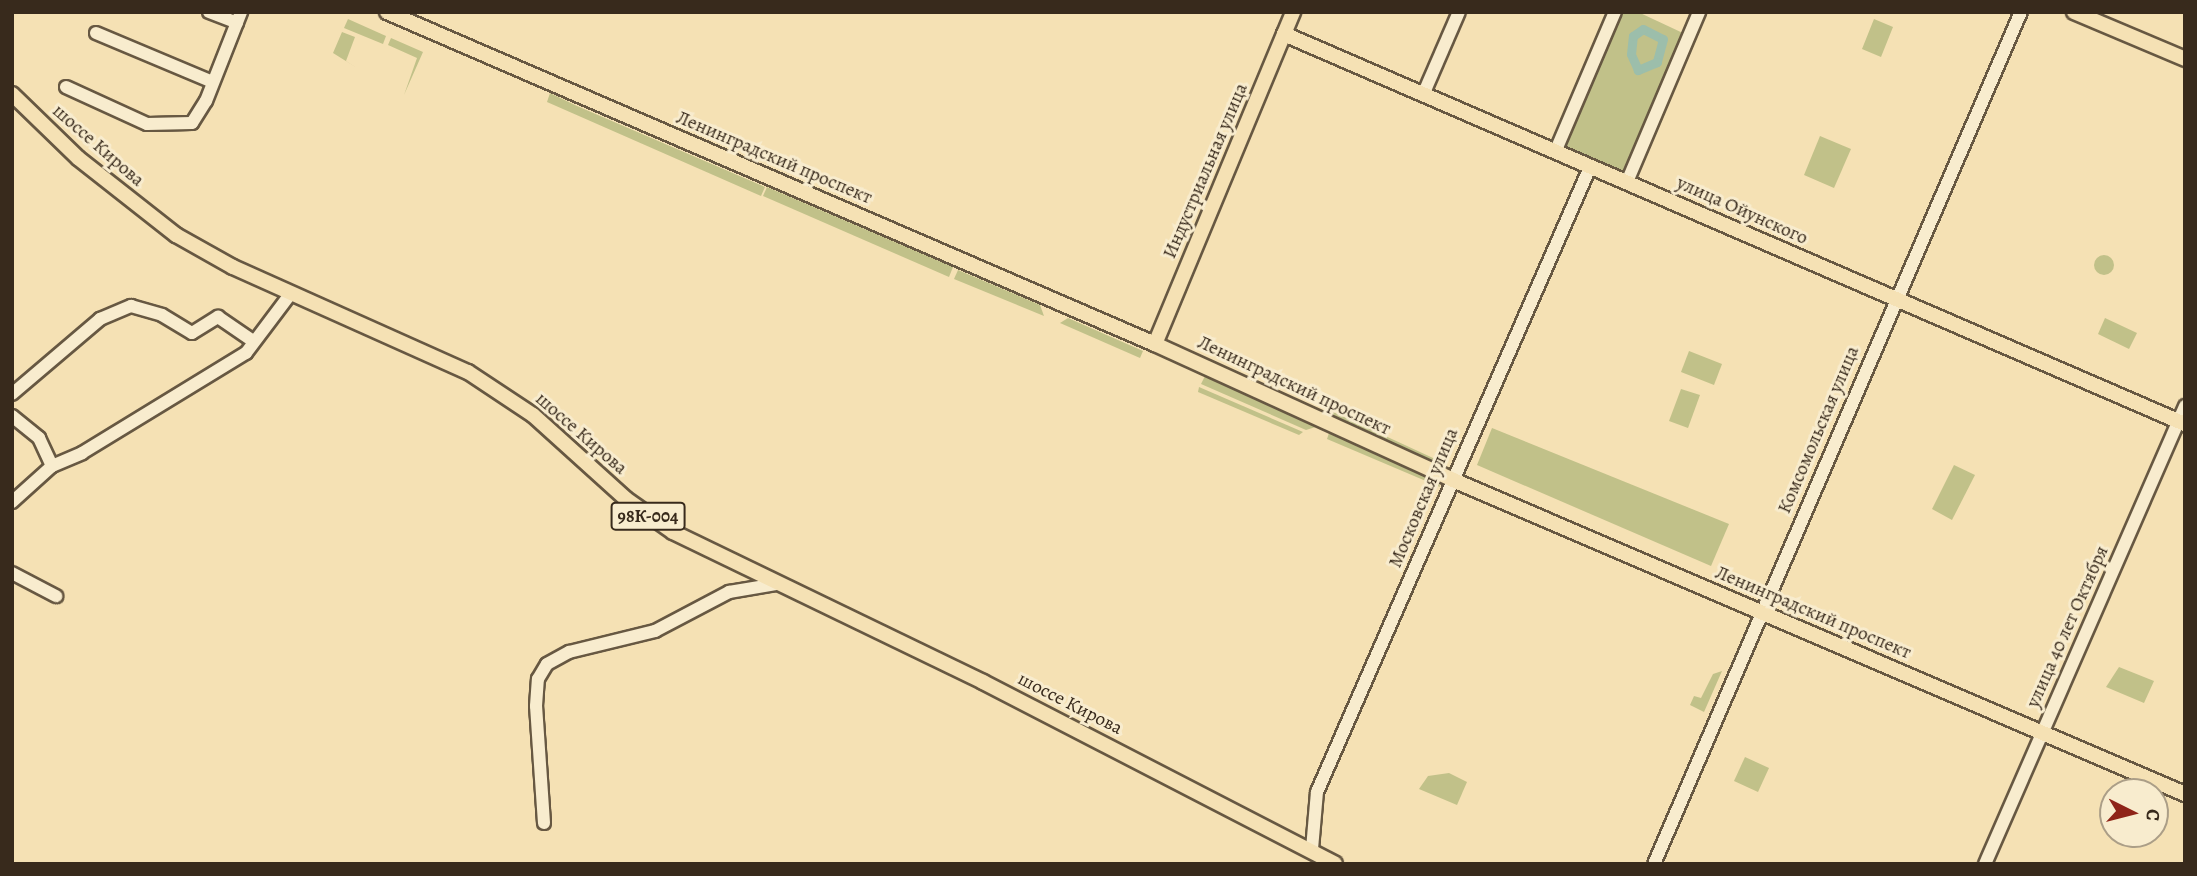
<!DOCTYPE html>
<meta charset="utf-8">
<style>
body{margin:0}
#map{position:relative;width:2197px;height:876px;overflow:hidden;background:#f5e1b4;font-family:Alegreya,serif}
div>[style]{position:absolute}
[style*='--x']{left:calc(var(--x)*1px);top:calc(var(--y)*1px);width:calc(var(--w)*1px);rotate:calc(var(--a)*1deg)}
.green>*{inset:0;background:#c1c189}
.round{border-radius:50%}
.canal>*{height:9px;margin:-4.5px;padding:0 4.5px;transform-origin:4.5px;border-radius:4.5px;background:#9cbeab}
.roads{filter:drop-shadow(2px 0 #675842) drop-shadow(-2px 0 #675842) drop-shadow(0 2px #675842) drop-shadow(0 -2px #675842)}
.minor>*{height:12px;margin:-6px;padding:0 6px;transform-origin:6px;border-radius:6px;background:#f8ecce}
.major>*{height:14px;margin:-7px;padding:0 7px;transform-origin:7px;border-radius:7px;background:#f5e1b4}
span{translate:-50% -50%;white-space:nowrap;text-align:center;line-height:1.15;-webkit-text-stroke:6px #f8ecce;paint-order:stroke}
.shield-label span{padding:2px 5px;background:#f8ecce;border:2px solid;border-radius:5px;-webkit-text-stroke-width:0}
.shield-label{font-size:18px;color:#382a1c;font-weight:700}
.street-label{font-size:19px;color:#382a1c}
.frame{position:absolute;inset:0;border:14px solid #382a1c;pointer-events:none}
.north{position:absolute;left:2099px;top:778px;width:70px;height:70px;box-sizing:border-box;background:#f8ecce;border:2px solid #ab9e87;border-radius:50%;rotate:96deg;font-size:19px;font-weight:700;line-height:28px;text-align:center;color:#382a1c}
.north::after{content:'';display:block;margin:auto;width:24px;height:32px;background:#8f2418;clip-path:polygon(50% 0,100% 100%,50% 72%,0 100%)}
</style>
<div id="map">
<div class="green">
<div style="clip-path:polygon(1619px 12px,1638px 12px,1685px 34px,1625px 174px,1561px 145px)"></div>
<div style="clip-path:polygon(348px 19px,386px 36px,383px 44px,344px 28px)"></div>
<div style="clip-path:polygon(1874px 19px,1893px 27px,1881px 57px,1862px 49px)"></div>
<div style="clip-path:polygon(342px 32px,355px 37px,346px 61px,357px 68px,333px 53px)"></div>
<div style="clip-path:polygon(391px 38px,423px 52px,404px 95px,417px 58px,388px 45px)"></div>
<div style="clip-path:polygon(550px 93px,577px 106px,765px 187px,761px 196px,547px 102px)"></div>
<div style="clip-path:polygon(1820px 136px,1851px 149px,1834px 188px,1804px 175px)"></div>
<div style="clip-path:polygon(767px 187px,953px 267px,949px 277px,763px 196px)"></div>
<div class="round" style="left:2094px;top:255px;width:20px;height:20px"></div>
<div style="clip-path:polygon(958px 270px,1040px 305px,1044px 316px,954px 279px)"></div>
<div style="clip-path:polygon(1068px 318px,1143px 351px,1140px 358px,1060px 323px)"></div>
<div style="clip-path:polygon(2105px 318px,2137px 333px,2129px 349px,2098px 334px)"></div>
<div style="clip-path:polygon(1689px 351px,1722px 364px,1714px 385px,1681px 372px)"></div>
<div style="clip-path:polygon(1205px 376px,1322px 425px,1306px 430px,1201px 384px)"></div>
<div style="clip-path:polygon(1199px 387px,1303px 432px,1299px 435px,1198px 392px)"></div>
<div style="clip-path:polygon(1681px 389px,1700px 395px,1688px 428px,1669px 421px)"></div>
<div style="clip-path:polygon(1329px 410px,1446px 464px,1444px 469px,1326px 416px)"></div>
<div style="clip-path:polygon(1492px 428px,1729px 524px,1711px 566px,1477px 465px)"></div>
<div style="clip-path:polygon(1330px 430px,1438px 478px,1440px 487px,1327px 439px)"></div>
<div style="clip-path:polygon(1954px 465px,1975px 475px,1952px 520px,1932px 509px)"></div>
<div style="clip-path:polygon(2119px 667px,2154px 681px,2144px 703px,2106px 687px)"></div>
<div style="clip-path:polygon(1722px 671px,1704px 712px,1690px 705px,1694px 696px,1701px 698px,1713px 674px)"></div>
<div style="clip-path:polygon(1745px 757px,1769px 768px,1758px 792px,1734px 781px)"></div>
<div style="clip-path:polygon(1449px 773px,1467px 782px,1457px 805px,1419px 789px,1428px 776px)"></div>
</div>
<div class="canal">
<div style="--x:1643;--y:29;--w:22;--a:27"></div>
<div style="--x:1663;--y:39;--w:24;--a:105"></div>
<div style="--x:1657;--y:62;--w:21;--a:157"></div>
<div style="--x:1638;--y:70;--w:17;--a:-114"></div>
<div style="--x:1631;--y:54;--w:18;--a:-84"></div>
<div style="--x:1633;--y:36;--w:12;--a:-35"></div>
</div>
<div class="roads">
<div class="minor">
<div style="--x:209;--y:12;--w:30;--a:21"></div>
<div style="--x:96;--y:33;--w:124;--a:22.8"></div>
<div style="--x:66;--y:87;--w:89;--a:24.6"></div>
<div style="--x:147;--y:124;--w:45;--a:-1.3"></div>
<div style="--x:192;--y:123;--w:26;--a:-58"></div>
<div style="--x:206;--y:101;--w:96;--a:-68.5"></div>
<div style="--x:1423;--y:95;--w:90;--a:-66.6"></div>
<div style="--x:1556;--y:150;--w:150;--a:-66.9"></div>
<div style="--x:1627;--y:182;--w:185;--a:-67"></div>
<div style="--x:12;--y:394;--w:116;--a:-40.4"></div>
<div style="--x:100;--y:319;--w:34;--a:-23"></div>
<div style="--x:131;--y:306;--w:32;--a:16"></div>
<div style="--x:162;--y:315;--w:35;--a:31"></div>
<div style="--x:192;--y:333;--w:31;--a:-32"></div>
<div style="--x:218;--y:317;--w:42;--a:34.4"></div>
<div style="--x:12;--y:416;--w:35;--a:39"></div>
<div style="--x:39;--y:438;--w:31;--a:65"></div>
<div style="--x:12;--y:502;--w:54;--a:-42"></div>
<div style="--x:52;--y:466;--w:33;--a:-23"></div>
<div style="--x:82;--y:453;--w:192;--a:-31.4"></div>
<div style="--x:246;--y:353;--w:75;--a:-53.1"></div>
<div style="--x:12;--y:573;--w:50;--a:27.6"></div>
<div style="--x:544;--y:823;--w:117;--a:-93.9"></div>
<div style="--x:536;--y:706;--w:27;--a:-86"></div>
<div style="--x:538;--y:679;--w:17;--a:-59"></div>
<div style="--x:547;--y:664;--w:25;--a:-29"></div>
<div style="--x:569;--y:652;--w:89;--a:-13.7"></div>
<div style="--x:655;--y:631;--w:84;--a:-27.8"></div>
<div style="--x:729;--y:592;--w:49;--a:-9.5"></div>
<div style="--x:1312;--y:849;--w:57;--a:-85"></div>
<div style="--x:1317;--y:792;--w:682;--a:-66.4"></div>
<div style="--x:1654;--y:864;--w:928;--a:-66.7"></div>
<div style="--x:1985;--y:864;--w:500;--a:-66.4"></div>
</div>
<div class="major">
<div style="--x:387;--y:12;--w:837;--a:23.38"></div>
<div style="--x:1155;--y:344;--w:328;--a:24.5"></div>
<div style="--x:1453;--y:480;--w:797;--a:23.22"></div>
<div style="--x:2074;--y:12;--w:121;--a:22.9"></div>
<div style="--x:1284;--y:34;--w:982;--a:23.41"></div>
<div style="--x:12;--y:94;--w:92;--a:44.1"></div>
<div style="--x:78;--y:158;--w:125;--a:38.2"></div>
<div style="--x:176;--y:235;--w:65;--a:29.3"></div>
<div style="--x:233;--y:267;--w:257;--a:24.1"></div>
<div style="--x:468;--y:372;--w:78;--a:33.5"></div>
<div style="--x:533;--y:415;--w:125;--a:42.1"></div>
<div style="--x:626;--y:499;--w:57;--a:35.1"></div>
<div style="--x:673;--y:532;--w:344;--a:25.8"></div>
<div style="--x:983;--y:682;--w:396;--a:27.3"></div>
<div style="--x:1155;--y:344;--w:360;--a:-67.4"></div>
</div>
</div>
<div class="shield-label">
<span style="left:648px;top:516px">98К-004</span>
</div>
<div class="street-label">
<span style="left:98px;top:146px;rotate:41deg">шоссе Кирова</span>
<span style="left:774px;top:158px;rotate:23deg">Ленинградский проспект</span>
<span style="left:1206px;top:171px;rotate:-67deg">Индустриальная улица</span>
<span style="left:1742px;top:211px;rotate:24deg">улица Ойунского</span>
<span style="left:1294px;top:386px;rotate:25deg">Ленинградский проспект</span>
<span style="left:1819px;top:430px;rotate:-67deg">Комсомольская улица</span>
<span style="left:581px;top:434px;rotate:41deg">шоссе Кирова</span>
<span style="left:1424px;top:498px;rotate:-67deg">Московская улица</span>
<span style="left:1813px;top:613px;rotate:23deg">Ленинградский проспект</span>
<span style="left:2068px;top:627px;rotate:-66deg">улица 40 лет Октября</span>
<span style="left:1070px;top:704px;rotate:27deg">шоссе Кирова</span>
</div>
<div class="frame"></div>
<div class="north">С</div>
</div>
